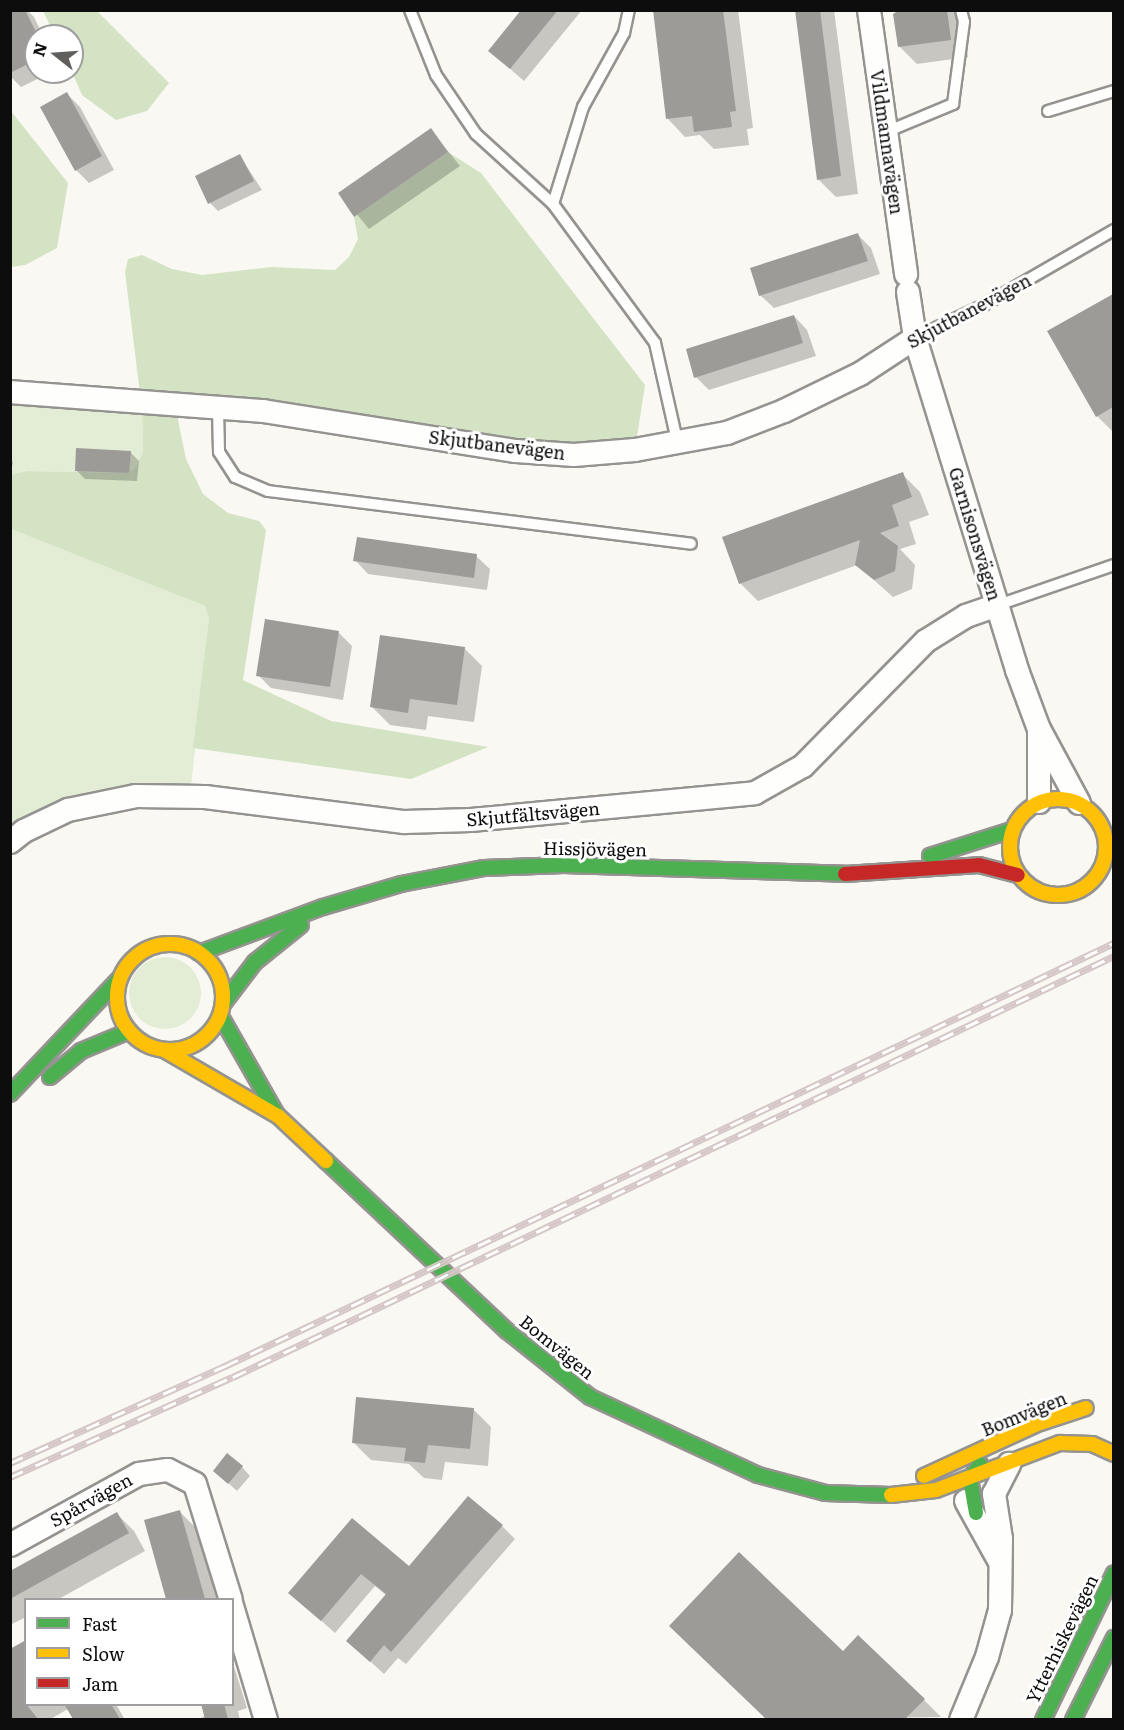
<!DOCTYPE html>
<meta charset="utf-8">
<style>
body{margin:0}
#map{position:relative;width:1124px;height:1730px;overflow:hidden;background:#faf8f2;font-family:Literata,serif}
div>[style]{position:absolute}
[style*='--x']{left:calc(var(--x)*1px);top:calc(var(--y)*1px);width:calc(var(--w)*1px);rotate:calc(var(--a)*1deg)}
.green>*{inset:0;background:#e3ecd4}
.round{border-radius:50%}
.forest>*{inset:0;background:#d4e3c4}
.shadow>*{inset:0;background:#0003}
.building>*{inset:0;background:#9d9b98}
.roads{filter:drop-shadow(2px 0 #949390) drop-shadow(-2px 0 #949390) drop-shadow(0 2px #949390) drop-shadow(0 -2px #949390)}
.lane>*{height:10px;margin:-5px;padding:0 5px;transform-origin:5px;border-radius:5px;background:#fefefd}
.street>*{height:22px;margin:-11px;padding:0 11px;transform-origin:11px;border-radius:11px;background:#fefefd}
.fast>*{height:14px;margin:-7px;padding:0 7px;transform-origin:7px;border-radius:7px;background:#4caf50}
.slow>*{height:14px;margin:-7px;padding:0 7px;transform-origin:7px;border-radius:7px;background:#ffc107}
.slow>.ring{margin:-7px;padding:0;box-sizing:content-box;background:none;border:14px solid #ffc107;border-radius:50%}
.jam>*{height:14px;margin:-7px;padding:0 7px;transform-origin:7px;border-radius:7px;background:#c62828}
.rail>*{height:7px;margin-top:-3.5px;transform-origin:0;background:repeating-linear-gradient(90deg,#fff 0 14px,#d5c7c7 0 28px);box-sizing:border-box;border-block:2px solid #d5c7c7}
span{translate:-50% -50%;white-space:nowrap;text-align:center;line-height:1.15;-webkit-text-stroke:6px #fff;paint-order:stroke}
.street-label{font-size:18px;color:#0d0d0d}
.frame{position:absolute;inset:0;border:12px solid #0d0d0d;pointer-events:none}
.legend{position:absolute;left:24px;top:1598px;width:210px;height:108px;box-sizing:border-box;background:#fff;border:2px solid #9e9e9e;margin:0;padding:8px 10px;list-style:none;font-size:18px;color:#0d0d0d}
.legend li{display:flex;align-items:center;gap:12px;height:30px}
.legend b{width:30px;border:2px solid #9e9e9e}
.north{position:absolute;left:24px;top:24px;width:60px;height:60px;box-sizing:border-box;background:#fff;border:2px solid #9e9e9e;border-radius:50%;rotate:287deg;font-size:16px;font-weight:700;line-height:24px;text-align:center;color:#0d0d0d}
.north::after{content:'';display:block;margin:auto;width:21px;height:27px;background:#605f5d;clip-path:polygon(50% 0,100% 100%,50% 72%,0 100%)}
</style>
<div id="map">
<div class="green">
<div style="clip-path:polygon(10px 393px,142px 410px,143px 452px,136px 467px,129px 473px,27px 471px,11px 475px)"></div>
<div style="clip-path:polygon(11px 529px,205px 606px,209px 619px,190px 796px,136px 796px,11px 842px)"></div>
<div class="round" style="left:129px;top:957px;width:72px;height:72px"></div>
</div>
<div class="forest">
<div style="clip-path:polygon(43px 11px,97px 11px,169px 83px,147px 111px,116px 120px,82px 95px,72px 72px,72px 36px,55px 36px)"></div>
<div style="clip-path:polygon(11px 111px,68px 183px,57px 248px,25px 265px,11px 267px)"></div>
<div style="clip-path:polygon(448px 152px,481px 173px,645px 385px,635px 450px,574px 455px,180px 405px,178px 420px,186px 459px,203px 494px,228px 513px,259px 521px,266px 530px,243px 680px,331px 721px,488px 747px,411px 779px,193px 748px,209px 619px,205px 606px,11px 529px,10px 475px,27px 471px,129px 473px,136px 467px,143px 452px,142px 410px,125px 272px,128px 259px,142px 255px,172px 269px,202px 275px,272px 267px,335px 270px,349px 257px,358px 239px,354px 217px)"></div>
</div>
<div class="shadow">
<div style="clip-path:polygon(10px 10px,27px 10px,34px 17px,43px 36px,36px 36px,36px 72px,52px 72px,21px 87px,10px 76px)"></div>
<div style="clip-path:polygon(523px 10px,582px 10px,524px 81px,490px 51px)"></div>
<div style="clip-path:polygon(654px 10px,738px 10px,753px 128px,747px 129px,749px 145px,714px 149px,700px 135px,685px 137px,668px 119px)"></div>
<div style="clip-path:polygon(797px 10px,834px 10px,858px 194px,836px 197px,818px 179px)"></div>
<div style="clip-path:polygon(895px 10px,952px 10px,964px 26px,968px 57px,917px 64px,899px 46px)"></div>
<div style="clip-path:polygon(67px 94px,80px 107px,114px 170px,89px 183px,76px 170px)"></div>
<div style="clip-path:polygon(431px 130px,460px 166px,369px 229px,340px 194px)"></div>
<div style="clip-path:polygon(240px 156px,262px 190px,218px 211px,210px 203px)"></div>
<div style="clip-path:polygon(858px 235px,871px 248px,880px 274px,774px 308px,760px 295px)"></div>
<div style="clip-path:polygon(1114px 295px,1114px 433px,1097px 416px,1049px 332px)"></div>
<div style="clip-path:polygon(794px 316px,807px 330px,816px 356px,709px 390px,696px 377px)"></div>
<div style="clip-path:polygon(130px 452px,139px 461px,137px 481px,85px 479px,76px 470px)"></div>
<div style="clip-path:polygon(10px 459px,13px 462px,10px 475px)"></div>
<div style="clip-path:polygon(902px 474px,920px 492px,929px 515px,909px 522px,916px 544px,900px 549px,915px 565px,912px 589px,893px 597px,857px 565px,758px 601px,740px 583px)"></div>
<div style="clip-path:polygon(476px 556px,490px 569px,487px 590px,368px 574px,355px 560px)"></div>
<div style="clip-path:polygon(338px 632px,352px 646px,343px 700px,271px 688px,258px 675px)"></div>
<div style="clip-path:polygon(464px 648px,482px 666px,474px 722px,428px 716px,426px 730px,390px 725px,372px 707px)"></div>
<div style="clip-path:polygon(473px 1409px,491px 1427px,488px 1466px,445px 1462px,442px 1480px,424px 1478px,409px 1464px,371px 1460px,353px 1442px)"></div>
<div style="clip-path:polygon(242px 1467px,250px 1476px,237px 1491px,215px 1471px)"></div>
<div style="clip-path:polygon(180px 1512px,197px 1529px,217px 1600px,170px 1600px,145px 1521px)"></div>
<div style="clip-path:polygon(117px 1514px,134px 1531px,145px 1551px,57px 1600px,26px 1600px,26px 1617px,10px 1625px,10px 1573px)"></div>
<div style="clip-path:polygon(352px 1520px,410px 1569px,502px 1526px,515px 1539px,406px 1664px,398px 1658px,384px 1674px,348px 1641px,387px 1596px,375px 1586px,335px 1633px,290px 1593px)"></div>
<div style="clip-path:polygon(688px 1644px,843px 1653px,924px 1700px,941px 1717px,768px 1720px)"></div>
<div style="clip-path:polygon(10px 1650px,26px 1704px,116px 1704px,125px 1720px,75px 1720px,68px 1709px,49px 1720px,10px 1720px)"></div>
<div style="clip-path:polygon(232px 1660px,247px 1708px,238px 1711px,240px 1720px,199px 1720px,205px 1715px,202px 1704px,232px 1704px)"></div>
</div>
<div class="building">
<div style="clip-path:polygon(10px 10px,25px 10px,36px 32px,36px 60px,10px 73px)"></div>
<div style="clip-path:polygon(521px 10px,558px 10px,510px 69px,488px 51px)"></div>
<div style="clip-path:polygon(653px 10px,723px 10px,736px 111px,730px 112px,732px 127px,694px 132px,692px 116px,666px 119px)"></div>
<div style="clip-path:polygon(795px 10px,820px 10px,841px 176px,817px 180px)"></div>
<div style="clip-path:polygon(900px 10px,947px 10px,951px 40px,898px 47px,893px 14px)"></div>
<div style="clip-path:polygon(67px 92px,102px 156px,75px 171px,40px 107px)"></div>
<div style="clip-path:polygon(431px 128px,448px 152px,354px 217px,338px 193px)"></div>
<div style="clip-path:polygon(240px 154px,254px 181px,208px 204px,195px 176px)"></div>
<div style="clip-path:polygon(858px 233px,868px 261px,759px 296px,750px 268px)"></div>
<div style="clip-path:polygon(1113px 294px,1113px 407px,1096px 417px,1047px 331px)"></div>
<div style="clip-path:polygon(794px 315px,803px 343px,694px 378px,686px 349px)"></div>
<div style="clip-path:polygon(76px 448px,131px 451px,129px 473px,75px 471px)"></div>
<div style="clip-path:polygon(903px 472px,912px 497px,892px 505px,899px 526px,880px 533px,898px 546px,895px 571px,874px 580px,855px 565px,860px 540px,739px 584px,722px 537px)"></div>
<div style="clip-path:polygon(357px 537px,477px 554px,474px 578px,353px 561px)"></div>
<div style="clip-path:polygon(265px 619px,339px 631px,330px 687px,256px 676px)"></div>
<div style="clip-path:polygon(380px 635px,465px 647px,457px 705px,410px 699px,408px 713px,370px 707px)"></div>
<div style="clip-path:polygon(356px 1397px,474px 1408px,470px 1449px,428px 1445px,425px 1463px,404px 1461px,406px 1448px,352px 1443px)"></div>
<div style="clip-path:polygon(227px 1453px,243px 1466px,228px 1484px,213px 1471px)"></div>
<div style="clip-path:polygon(468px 1496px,503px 1525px,391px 1652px,384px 1645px,370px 1662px,346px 1641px,386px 1594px,361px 1574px,321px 1621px,288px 1593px,352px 1518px,409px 1566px)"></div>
<div style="clip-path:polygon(180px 1510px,205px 1599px,166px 1599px,144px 1520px)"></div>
<div style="clip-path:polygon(117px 1512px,129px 1533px,10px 1599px,10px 1571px)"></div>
<div style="clip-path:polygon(739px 1552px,843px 1651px,858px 1635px,925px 1699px,905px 1719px,766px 1719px,669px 1626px)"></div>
<div style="clip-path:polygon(26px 1640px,26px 1704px,38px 1719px,10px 1719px,10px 1649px)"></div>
<div style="clip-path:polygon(64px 1704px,111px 1704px,120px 1719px,73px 1719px)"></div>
<div style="clip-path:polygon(201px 1704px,224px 1704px,228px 1719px,205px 1719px)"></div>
</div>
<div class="roads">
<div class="lane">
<div style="--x:410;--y:10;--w:70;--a:68.2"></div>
<div style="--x:436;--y:75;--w:71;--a:55.9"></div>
<div style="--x:476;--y:134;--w:104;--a:42.3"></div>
<div style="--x:553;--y:204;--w:172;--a:53.7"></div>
<div style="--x:655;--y:343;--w:100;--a:77.3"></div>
<div style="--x:1048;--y:111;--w:69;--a:-16.9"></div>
<div style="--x:886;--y:132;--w:73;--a:-22.7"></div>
<div style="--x:953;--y:104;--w:83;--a:-82.4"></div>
<div style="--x:964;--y:22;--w:12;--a:-104"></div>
<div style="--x:553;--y:204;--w:102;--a:-72.8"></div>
<div style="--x:583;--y:107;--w:85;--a:-61"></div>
<div style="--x:624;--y:33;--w:24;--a:-78"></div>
<div style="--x:915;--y:338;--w:76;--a:-25.6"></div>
<div style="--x:984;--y:305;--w:150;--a:-30"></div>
<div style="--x:218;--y:408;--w:44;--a:88.7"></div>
<div style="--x:219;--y:452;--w:30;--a:57"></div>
<div style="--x:235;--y:477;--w:36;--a:23"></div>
<div style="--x:268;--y:491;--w:426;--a:7.1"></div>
<div style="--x:998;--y:605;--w:123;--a:-19"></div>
</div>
<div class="street">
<div style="--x:869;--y:10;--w:267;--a:82"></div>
<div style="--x:908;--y:292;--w:47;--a:81.3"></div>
<div style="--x:915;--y:338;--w:347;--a:72.9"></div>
<div style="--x:1017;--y:670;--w:63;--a:69.6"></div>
<div style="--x:1039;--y:729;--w:84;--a:61.6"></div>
<div style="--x:10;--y:392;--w:254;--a:4.3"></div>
<div style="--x:263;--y:411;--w:256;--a:9"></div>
<div style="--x:516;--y:451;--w:58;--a:3.9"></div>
<div style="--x:574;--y:455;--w:61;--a:-4.7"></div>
<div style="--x:635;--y:450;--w:94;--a:-10.5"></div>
<div style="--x:727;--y:433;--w:61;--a:-21.1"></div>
<div style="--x:784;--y:411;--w:85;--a:-26"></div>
<div style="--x:860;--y:374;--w:66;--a:-33.2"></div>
<div style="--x:1039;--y:731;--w:71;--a:90"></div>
<div style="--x:10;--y:842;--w:18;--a:-38"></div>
<div style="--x:24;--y:831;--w:49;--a:-25.5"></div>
<div style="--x:68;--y:810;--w:69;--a:-11.6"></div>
<div style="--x:136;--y:796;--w:69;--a:0.8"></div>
<div style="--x:205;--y:797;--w:201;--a:7.2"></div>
<div style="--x:404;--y:822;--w:67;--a:-1.7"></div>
<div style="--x:471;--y:820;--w:285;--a:-5.4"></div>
<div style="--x:755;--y:793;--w:55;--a:-29.4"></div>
<div style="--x:803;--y:766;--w:175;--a:-45.5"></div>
<div style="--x:926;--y:641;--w:47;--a:-32"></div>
<div style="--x:966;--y:616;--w:34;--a:-19"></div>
<div style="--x:966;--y:1501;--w:70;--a:60.9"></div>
<div style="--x:10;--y:1545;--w:147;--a:-28.8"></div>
<div style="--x:139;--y:1474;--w:29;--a:-8"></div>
<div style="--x:168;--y:1470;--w:30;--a:27"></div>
<div style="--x:195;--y:1484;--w:121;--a:72.8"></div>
<div style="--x:232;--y:1606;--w:119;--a:73.4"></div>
<div style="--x:961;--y:1720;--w:68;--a:-67.6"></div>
<div style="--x:987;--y:1657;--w:49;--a:-74.5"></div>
<div style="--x:1000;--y:1610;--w:71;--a:-89.2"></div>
<div style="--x:1001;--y:1539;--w:46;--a:-98.8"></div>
<div style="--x:994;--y:1494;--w:34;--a:-63"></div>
</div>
<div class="fast">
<div style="--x:930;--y:856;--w:86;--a:-17.6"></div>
<div style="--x:199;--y:953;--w:132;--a:-20.4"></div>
<div style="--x:323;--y:907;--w:81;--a:-16.4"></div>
<div style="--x:401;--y:884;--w:85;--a:-10.9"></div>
<div style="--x:484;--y:868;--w:80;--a:-2.1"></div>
<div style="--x:564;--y:865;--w:281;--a:1.8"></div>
<div style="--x:223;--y:1004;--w:53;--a:-52.7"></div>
<div style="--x:255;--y:962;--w:59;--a:-38.8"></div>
<div style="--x:220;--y:1015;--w:115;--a:60.3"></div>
<div style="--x:50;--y:1077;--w:40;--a:-40"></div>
<div style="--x:81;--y:1051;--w:52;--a:-22.6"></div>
<div style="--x:10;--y:1094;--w:160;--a:-46.5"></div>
<div style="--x:326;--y:1161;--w:248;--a:43.2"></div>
<div style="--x:507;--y:1331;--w:106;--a:38.5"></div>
<div style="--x:590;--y:1397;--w:185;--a:24.9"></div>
<div style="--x:758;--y:1475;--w:69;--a:15"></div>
<div style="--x:825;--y:1493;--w:66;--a:1.7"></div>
<div style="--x:976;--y:1513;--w:35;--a:-100"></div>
<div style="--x:970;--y:1479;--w:18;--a:-56"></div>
<div style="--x:1043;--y:1720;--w:163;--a:-64.2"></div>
<div style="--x:1073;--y:1720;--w:92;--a:-63.4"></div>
</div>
<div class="slow">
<div class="ring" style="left:1010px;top:799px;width:82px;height:82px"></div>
<div class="ring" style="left:117px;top:944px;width:92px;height:92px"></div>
<div style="--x:164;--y:1050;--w:132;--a:30.1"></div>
<div style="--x:278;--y:1116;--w:66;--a:43.2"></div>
<div style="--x:924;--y:1476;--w:128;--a:-24.6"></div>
<div style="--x:1040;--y:1423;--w:48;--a:-18.1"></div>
<div style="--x:891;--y:1495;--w:45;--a:-6.3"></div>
<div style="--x:936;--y:1490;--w:133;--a:-20.8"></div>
<div style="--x:1060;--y:1443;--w:32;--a:2"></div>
<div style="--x:1092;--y:1444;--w:24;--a:24"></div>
</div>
<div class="jam">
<div style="--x:845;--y:874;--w:134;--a:-3.8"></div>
<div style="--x:979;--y:865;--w:40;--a:14.4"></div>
</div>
</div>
<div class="rail">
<div style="--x:10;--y:1463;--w:236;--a:-24.3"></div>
<div style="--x:225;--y:1366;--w:985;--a:-25.45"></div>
<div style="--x:10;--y:1477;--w:244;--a:-24.2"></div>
<div style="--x:233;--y:1377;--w:976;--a:-25.54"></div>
</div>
<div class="street-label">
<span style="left:887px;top:142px;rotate:82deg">Vildmannavägen</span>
<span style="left:969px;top:311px;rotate:-28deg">Skjutbanevägen</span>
<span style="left:497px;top:445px;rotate:7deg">Skjutbanevägen</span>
<span style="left:975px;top:534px;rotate:73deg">Garnisonsvägen</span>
<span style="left:533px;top:814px;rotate:-5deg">Skjutfältsvägen</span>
<span style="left:595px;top:849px;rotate:1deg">Hissjövägen</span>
<span style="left:557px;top:1347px;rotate:39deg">Bomvägen</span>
<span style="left:1024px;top:1414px;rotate:-22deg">Bomvägen</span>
<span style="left:91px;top:1500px;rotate:-29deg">Spårvägen</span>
<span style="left:1062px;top:1639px;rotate:-64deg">Ytterhiskevägen</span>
</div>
<div class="frame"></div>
<ul class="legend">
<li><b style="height:8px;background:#4caf50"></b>Fast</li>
<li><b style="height:8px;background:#ffc107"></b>Slow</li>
<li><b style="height:8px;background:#c62828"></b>Jam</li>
</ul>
<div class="north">N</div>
</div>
